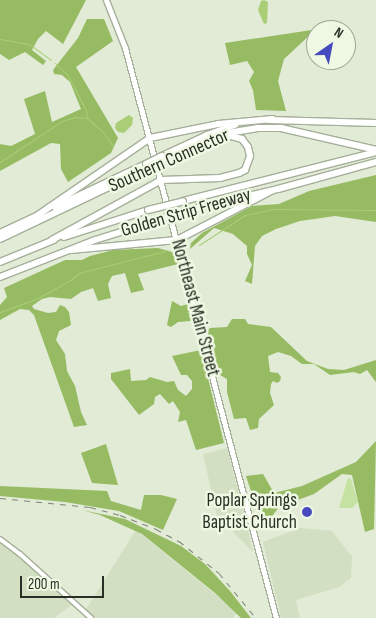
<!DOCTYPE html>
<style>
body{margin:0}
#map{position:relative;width:376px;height:618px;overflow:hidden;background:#e1ebd5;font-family:"Sofia Sans Condensed",sans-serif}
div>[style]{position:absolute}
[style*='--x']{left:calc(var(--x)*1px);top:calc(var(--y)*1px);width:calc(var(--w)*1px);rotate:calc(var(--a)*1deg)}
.built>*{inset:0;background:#d2dfc2}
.green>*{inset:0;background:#c6e2a2}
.forest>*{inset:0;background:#96bb63}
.water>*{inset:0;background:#a9ce76}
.stream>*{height:1px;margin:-0.5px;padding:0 0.5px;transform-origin:0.5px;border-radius:0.5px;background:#a9ce76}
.roads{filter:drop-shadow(1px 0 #a5af9a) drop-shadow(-1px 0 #a5af9a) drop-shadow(0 1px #a5af9a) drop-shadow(0 -1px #a5af9a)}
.tertiary>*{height:4px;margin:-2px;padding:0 2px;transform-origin:2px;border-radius:2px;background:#fff}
.primary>*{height:5px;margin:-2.5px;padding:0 2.5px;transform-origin:2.5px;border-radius:2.5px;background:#fff}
.motorway>*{height:6px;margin:-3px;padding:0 3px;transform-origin:3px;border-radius:3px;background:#fff}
.rail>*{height:1px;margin-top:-0.5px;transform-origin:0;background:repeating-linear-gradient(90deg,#7d8475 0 6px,transparent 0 12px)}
.bridges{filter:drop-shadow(1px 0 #a5af9a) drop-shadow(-1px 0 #a5af9a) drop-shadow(0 1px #a5af9a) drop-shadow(0 -1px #a5af9a)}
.motorway-bridge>*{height:6px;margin:-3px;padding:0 3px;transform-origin:3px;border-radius:3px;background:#fff}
.dots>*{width:14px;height:14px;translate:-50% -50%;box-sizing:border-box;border:2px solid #eef8e2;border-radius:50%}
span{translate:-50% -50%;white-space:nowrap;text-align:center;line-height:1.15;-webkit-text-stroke:5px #eef8e2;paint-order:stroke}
.street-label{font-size:19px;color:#2a2e25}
.poi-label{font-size:19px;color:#2a2e25}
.right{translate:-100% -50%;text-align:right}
.north{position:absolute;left:306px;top:20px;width:50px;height:50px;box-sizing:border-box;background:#eef8e2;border:1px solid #a0a796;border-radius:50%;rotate:33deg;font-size:14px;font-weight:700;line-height:20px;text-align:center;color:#2a2e25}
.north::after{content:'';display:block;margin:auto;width:18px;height:22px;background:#474abf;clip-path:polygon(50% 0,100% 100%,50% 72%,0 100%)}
.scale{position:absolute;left:20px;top:576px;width:84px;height:22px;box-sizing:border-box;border:2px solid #2a2e25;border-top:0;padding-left:6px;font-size:15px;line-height:18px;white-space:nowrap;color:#2a2e25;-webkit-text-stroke:4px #eef8e2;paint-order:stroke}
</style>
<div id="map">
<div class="built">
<div style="clip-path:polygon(227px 448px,243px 509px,253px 552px,217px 516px,203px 454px)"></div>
<div style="clip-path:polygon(300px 528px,332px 531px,352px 557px,351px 578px,339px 587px,296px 600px,300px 618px,281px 618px,263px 542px)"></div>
<div style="clip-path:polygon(136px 530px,237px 612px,233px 618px,92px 618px,85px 611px)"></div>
<div style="clip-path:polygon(0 540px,8px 547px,73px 604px,54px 618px,0 618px)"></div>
</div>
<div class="green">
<div style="clip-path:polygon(348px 478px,351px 479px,358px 502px,352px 508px,339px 508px)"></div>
</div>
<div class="forest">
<div style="clip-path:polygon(0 0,86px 0,63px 44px,46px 31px,38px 39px,32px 50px,46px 61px,43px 65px,25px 52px,9px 60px,0 54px)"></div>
<div style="clip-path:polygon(87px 19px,104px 19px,113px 41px,76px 67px,118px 138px,111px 153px,68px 182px,61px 169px,60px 144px,51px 143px,0 171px,0 144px,11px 146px,35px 134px,24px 99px,45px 91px,52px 122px,81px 109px,70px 82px,62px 75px,54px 74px,53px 70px,78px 38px)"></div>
<div style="clip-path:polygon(338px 26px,337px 30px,316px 30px,316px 35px,312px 33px,284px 59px,278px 81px,286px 111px,256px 110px,253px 90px,249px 81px,254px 72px,247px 61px,230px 65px,225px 43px)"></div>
<div style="clip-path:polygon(376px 175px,376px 222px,335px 216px,300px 221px,276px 229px,262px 236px,255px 246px,252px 284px,245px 281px,252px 265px,247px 254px,247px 246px,233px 234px,214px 228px,190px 249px,191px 243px,202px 233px,252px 206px,279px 204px,309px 191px)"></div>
<div style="clip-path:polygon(158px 248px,172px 252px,178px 264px,138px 274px,144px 290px,131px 293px,125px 273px,112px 276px,108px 284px,111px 298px,98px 301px,93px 288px,81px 292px,71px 299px,50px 297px,42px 299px,32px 306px,34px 309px,48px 313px,56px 312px,60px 305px,65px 307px,69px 312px,71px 325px,59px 331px,56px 340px,65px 354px,67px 371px,75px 386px,81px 412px,87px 425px,74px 427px,34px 315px,29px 310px,20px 309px,0 320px,0 305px,7px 297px,4px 288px,65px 260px,82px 260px,90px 256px,113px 250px)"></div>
<div style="clip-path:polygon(172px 301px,181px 306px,188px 304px,191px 321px,178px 322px,171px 327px,167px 325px)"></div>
<div style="clip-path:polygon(232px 319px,245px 319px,248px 324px,271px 327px,307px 361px,328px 369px,344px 370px,376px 360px,376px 382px,367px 370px,360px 374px,354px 372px,330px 375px,314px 364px,302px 364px,291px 356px,278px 352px,268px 356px,270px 372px,278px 373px,281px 377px,280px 381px,277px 383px,273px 381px,271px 384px,270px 393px,274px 405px,259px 419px,258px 428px,250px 430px,246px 418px,234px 419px,227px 392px,227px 379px,220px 375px,207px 331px,210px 328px,227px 327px)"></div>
<div style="clip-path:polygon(201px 350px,224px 443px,196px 450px,186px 420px,178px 422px,180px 412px,173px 401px,169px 404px,160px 394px,155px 397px,154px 404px,139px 415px,111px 379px,111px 373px,130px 369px,131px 381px,146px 380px,150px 377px,167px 382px,174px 381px,178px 390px,186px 396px,192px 389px,192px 381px,187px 375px,181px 375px,172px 356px)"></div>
<div style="clip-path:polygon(376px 441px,374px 529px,365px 532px,352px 475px,342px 474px,314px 494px,279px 507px,269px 520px,262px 525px,246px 476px,263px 474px,274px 493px,302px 486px,356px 462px)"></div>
<div style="clip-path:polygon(106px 444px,118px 485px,92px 483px,81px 453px)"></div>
<div style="clip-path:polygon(0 486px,107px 491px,111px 501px,141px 510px,144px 495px,161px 495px,177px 499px,163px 530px,119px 511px,65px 502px,0 496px)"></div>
<div style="clip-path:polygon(82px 510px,125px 519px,181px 546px,205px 564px,230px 591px,251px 618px,241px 618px,215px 593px,142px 534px,100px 515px)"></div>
</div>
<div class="water">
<div style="clip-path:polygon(264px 0,268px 2px,267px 23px,264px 24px,258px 10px,261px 1px)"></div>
<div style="clip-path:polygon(129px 115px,133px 118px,132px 125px,124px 133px,118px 132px,115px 128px,116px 123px)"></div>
</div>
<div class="stream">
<div style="--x:0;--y:39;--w:29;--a:10"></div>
<div style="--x:29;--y:44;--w:27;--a:36"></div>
<div style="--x:55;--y:63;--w:16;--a:43"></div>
<div style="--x:67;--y:74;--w:41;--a:62.2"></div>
<div style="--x:86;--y:110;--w:8;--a:83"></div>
<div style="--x:87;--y:118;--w:21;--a:41"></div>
<div style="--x:103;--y:132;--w:17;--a:54"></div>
<div style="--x:0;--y:162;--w:74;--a:-33.5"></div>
<div style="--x:62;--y:121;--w:14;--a:-17"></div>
<div style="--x:75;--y:117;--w:12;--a:5"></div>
<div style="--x:199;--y:245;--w:55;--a:-33.1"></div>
<div style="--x:245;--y:215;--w:30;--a:-12"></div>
<div style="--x:274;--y:209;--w:102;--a:0.6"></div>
<div style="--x:0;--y:312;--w:40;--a:-20.2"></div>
<div style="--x:38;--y:298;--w:38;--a:-29"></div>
<div style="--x:71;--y:280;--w:11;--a:-41"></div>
<div style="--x:79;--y:273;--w:89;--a:-14.3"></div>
</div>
<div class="roads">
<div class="tertiary">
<div style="--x:0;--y:539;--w:25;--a:37"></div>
<div style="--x:20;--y:554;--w:96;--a:42"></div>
</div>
<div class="primary">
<div style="--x:106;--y:0;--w:52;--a:68.4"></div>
<div style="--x:125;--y:48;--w:590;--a:75.16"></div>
</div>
<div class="motorway">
<div style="--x:269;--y:120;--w:107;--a:1.6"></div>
<div style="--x:227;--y:133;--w:30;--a:-9"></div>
<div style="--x:257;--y:128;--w:24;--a:0"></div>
<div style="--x:281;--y:128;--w:98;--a:13"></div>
<div style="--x:162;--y:156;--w:50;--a:-25"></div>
<div style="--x:207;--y:135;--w:30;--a:-20"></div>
<div style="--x:164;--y:161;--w:56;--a:-25.2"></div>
<div style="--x:183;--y:201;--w:199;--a:-14.2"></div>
<div style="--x:55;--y:207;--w:101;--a:-25.3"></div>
<div style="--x:184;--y:211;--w:97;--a:-13.2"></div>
<div style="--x:278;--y:189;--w:102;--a:-15.4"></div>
<div style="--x:38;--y:215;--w:136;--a:-34.5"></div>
<div style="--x:150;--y:138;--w:69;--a:-11.6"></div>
<div style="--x:218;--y:124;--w:55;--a:-5.2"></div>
<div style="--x:0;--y:233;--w:45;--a:-24.9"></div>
<div style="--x:64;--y:237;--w:88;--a:-17.8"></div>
<div style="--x:0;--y:239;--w:163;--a:-25.5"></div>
<div style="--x:52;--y:240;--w:124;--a:-28.8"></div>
<div style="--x:161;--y:180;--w:59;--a:-1.9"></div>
<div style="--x:220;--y:178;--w:20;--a:-15"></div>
<div style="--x:239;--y:173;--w:7;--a:-27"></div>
<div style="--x:245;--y:170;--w:15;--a:-70"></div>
<div style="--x:250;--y:156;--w:9;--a:-103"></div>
<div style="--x:248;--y:147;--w:10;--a:-127"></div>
<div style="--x:242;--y:139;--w:11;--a:-165"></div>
<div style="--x:231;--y:136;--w:19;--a:171"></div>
<div style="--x:71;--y:250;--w:106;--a:-5.4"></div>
<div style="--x:177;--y:240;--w:106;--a:-27.5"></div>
<div style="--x:0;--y:262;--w:58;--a:-22.2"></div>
<div style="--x:0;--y:277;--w:102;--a:-21.3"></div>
<div style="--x:95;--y:240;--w:61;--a:-17.2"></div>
</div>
</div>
<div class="rail">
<div style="--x:0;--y:498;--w:90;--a:5.7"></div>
<div style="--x:90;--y:507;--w:31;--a:15"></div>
<div style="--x:120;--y:515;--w:39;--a:21"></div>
<div style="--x:156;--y:529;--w:26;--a:28"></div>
<div style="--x:179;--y:541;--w:51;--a:38.7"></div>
<div style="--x:219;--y:573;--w:58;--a:50.6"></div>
</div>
<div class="bridges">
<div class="motorway-bridge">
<div style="--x:146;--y:164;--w:18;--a:-27"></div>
<div style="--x:147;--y:169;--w:19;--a:-25"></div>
<div style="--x:148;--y:210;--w:36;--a:-14"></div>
<div style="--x:153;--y:222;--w:33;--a:-20"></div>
</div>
</div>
<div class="dots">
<div style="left:307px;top:512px;background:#474abf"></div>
</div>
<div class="street-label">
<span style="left:169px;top:161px;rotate:-24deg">Southern Connector</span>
<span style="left:186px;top:213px;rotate:-16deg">Golden Strip Freeway</span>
<span style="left:195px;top:308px;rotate:75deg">Northeast Main Street</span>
</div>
<div class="poi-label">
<span class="right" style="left:297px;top:512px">Poplar Springs<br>Baptist Church</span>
</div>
<div class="north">N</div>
<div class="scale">200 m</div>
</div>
